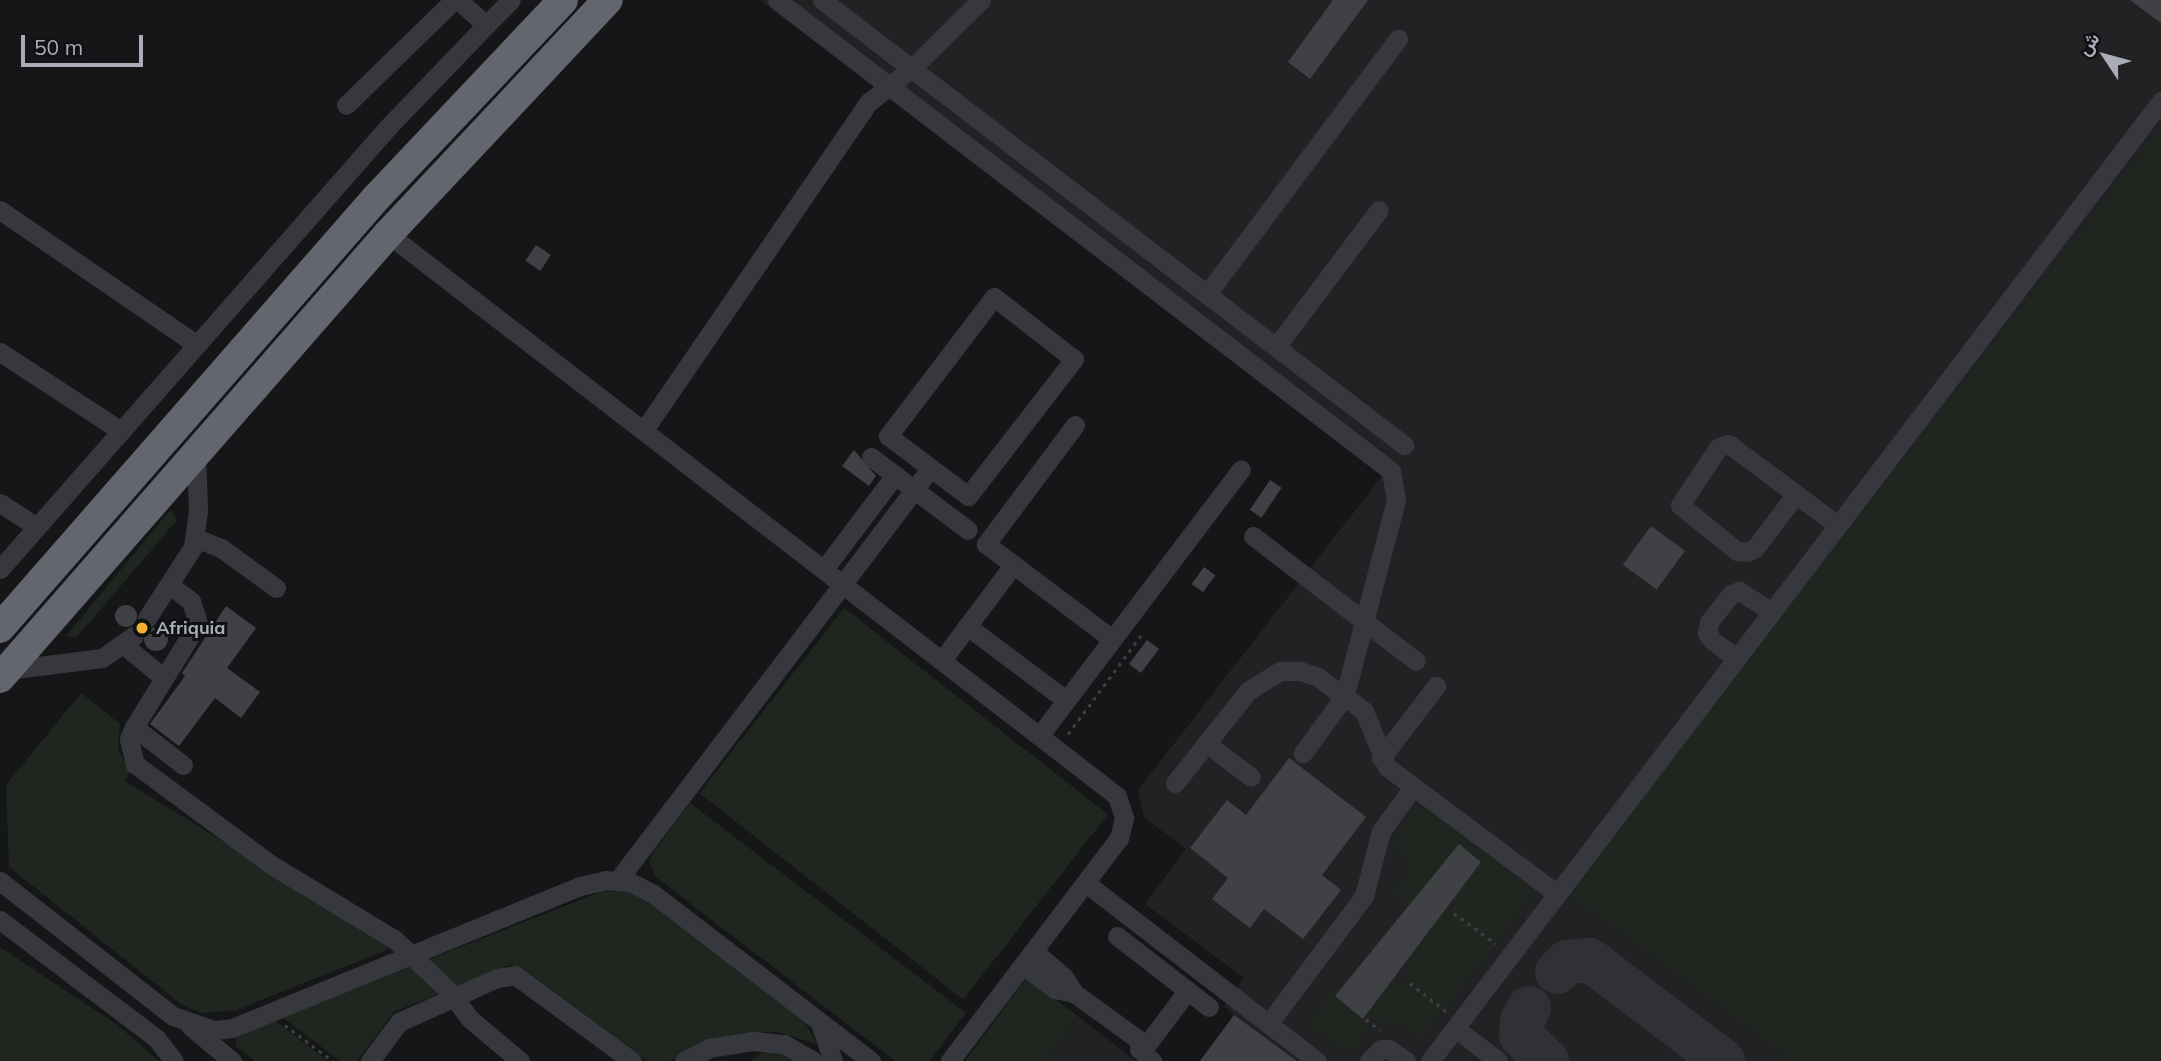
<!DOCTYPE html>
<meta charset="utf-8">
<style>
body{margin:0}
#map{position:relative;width:2161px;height:1061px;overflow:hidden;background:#161618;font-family:Mulish,Vazirmatn,sans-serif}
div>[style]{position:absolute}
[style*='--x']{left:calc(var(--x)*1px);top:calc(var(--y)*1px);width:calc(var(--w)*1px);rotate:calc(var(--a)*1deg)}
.built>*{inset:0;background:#222225}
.green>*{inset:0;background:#1e261f;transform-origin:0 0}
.taxiway>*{height:44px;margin:-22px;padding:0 22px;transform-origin:22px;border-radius:22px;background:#303135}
.building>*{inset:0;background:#404145;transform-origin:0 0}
.round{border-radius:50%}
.path>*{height:2.5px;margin-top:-1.25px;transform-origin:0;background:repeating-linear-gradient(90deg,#3d3f44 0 3.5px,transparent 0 8.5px)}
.minor>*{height:19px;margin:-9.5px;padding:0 9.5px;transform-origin:9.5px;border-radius:9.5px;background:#37383d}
.highway>*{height:30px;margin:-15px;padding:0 15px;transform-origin:15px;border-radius:15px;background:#63666e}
.dots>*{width:19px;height:19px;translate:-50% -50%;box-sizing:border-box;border:4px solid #111113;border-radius:50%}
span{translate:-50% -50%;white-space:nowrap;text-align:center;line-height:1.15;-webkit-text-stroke:6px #111113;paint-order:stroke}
.poi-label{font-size:18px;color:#a8adb8;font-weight:700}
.left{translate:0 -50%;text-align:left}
.north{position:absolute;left:2070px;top:21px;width:70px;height:70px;-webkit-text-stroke:5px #111113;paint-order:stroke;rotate:306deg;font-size:19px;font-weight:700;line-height:28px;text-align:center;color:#a8adb8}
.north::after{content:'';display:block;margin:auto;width:24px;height:32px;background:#a8adb8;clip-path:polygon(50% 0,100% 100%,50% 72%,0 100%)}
.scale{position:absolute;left:21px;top:35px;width:122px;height:32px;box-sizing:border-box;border:4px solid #a8adb8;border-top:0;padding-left:9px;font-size:21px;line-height:24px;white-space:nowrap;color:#a8adb8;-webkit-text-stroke:5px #111113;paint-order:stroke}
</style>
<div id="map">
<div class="built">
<div style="clip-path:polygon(760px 0,2161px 0,2161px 1061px,1200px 1061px,1234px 1015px,1224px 1006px,1244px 978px,1145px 904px,1186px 849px,1144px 817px,1138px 790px,1382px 476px)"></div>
<div style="clip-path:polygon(1078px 1016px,1136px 1061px,1044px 1061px)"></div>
</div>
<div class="green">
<div style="clip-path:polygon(2161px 129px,2161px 1061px,1794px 1061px,1571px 896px,1600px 850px)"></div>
<div style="clip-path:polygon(171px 509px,177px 520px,77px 637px,66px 636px)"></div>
<div style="left:844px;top:608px;width:335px;height:235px;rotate:38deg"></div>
<div style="clip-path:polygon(81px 693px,120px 724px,118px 749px,130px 772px,125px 781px,384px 940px,389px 949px,236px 1010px,201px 1013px,181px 1004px,9px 867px,6px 785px)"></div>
<div style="clip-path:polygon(690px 803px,966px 1013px,930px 1061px,895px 1061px,656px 877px,649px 863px,652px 854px)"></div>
<div style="clip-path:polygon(evenodd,1416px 810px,1430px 810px,1525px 885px,1529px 899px,1421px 1039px,1397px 1021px,1377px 1021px,1367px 1014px,1391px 983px,1402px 983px,1411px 971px,1408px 961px,1434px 928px,1431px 922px,1443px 909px,1448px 913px,1455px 904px,1450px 900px,1410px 905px,1394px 894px,1409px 867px,1395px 844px,1397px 837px,1416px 810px,1459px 845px,1481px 862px,1467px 880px,1459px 845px)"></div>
<div style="clip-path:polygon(603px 891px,628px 892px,646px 901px,803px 1019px,817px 1044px,777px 1032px,747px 1033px,690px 1048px,670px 1061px,648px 1061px,521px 967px,509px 965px,394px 1012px,357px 1061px,340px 1061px,282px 1017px)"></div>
<div style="clip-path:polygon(0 947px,115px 1023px,159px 1061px,0 1061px)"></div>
<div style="clip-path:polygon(1026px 978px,1078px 1016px,1044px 1061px,965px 1061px)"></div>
<div style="clip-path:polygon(1330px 992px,1363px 1019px,1367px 1030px,1348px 1054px,1308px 1024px)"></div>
<div style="clip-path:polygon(274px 1020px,328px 1061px,255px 1061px,235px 1046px,237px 1036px)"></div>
<div style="clip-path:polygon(779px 1050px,802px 1061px,751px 1061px,763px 1052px)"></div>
</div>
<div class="taxiway">
<div style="--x:1557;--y:972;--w:14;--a:-45"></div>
<div style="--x:1567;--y:962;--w:23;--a:-5"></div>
<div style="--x:1590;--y:960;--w:167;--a:37.2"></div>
<div style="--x:1529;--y:1008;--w:15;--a:118"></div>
<div style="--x:1522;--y:1021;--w:14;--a:94"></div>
<div style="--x:1521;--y:1035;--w:37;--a:45"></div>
</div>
<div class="building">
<div style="clip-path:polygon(1333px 0,1368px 0,1310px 79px,1288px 62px)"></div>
<div style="clip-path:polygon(2130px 0,2161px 0,2161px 23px)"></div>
<div style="left:536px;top:245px;width:18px;height:19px;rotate:34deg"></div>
<div style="clip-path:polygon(854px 450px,876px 476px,869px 486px,842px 466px)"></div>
<div style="left:1270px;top:480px;width:14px;height:36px;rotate:34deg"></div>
<div style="left:1651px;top:526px;width:42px;height:48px;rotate:36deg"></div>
<div style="left:1204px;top:567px;width:14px;height:21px;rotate:36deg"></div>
<div class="round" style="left:115px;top:605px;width:22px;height:22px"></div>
<div style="clip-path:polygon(226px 606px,256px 628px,227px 668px,260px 692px,241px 718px,215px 698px,179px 746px,150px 724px,185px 676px,182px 673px)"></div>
<div class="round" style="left:144px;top:627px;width:24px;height:24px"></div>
<div style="left:1147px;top:640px;width:15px;height:30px;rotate:37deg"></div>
<div style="clip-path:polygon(1289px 758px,1366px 817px,1322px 875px,1341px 890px,1303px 939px,1264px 909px,1250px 928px,1212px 899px,1228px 878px,1190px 848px,1227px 800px,1246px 815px)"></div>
<div style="clip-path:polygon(1459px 844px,1481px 862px,1363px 1019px,1335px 996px)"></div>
<div style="clip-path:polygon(1234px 1015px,1297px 1061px,1200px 1061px)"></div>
</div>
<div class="path">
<div style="--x:1068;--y:734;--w:124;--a:-53.5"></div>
<div style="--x:1454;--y:913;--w:52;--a:36.4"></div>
<div style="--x:1410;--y:983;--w:46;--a:37.9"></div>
<div style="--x:1366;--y:1019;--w:18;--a:38"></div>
<div style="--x:285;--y:1025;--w:60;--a:36.9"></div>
</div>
<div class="minor">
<div style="--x:777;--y:0;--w:774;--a:37.49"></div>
<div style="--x:1391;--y:471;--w:29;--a:80"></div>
<div style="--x:1396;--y:500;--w:202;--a:104.7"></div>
<div style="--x:1345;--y:695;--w:72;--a:125.9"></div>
<div style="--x:822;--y:0;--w:733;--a:37.4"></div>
<div style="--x:486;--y:25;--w:35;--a:-45"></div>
<div style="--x:346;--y:105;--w:151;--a:-44.2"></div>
<div style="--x:0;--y:210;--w:237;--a:34.4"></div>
<div style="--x:388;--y:234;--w:920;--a:37.63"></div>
<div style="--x:1117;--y:796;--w:23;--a:72"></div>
<div style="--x:1124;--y:818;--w:21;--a:104"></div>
<div style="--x:1119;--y:838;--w:280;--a:127.2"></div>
<div style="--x:1207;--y:294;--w:319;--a:-53.2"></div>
<div style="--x:994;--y:297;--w:101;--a:37.8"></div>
<div style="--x:1074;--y:359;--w:173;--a:127.7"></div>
<div style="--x:968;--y:496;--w:100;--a:-143.1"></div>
<div style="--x:888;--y:436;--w:175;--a:-52.7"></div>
<div style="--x:1276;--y:347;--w:171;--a:-53.1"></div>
<div style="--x:0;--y:352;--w:145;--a:33.1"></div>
<div style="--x:1075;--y:425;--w:149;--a:126.8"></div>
<div style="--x:986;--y:544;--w:158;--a:37"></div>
<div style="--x:644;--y:430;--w:398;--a:-55.6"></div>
<div style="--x:869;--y:102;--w:55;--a:-38.3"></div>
<div style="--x:912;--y:68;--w:97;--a:-44.6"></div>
<div style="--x:871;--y:457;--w:121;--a:37"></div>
<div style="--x:1796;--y:494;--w:68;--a:127.2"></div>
<div style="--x:1755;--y:548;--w:9;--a:153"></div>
<div style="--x:1747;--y:552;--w:10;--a:-174"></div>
<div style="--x:1737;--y:551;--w:73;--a:-141.1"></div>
<div style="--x:1680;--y:505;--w:69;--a:-56.3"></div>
<div style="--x:1718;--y:448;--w:10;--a:-24"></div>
<div style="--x:1727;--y:444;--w:3;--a:18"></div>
<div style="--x:1730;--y:445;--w:132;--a:36.7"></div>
<div style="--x:0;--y:503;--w:44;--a:33"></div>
<div style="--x:1253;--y:536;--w:205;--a:37.5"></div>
<div style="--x:196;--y:538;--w:27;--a:22"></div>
<div style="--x:221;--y:548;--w:68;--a:36"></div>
<div style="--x:0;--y:569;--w:588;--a:-48.72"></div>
<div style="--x:388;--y:127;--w:141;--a:-46.1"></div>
<div style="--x:486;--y:25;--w:38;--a:-138"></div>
<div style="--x:824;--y:569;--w:118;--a:-52.9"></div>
<div style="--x:171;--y:586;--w:25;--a:37"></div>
<div style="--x:191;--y:601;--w:23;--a:72"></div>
<div style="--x:198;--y:623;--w:122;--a:121.6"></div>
<div style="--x:134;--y:727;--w:13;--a:113"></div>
<div style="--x:129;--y:739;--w:26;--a:77"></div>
<div style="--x:135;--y:764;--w:168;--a:36.5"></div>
<div style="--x:270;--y:864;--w:145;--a:31.2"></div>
<div style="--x:394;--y:939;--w:76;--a:43.4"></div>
<div style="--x:449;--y:991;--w:35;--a:53"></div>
<div style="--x:470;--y:1019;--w:65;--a:40"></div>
<div style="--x:147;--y:618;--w:85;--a:-57.1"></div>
<div style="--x:193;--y:547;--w:37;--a:-82"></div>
<div style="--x:198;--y:510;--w:57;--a:-92"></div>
<div style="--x:967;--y:626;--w:124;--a:36.8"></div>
<div style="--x:125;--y:646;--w:50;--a:39.4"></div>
<div style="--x:1735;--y:657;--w:27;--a:-144"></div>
<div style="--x:1713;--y:641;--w:10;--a:-127"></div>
<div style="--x:1707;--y:633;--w:11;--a:-80"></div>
<div style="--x:1709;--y:622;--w:36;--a:-52"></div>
<div style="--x:1731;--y:594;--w:9;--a:-21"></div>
<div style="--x:1739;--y:591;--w:36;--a:32"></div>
<div style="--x:942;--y:660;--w:119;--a:-53.2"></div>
<div style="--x:7;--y:670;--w:96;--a:-7.2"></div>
<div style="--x:102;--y:658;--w:39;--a:-35"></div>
<div style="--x:134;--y:727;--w:62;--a:37.8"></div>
<div style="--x:1040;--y:735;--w:333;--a:-52.9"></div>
<div style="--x:1206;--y:743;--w:56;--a:37.1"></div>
<div style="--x:1381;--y:758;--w:91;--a:-52.6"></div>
<div style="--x:1175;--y:783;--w:117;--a:-51.6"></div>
<div style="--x:1248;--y:691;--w:38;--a:-32"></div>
<div style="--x:1280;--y:671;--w:20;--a:0"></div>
<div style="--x:1300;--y:671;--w:19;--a:18"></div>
<div style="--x:1318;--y:677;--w:57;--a:36.5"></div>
<div style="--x:1364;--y:711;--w:61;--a:67.7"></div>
<div style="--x:1387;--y:767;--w:211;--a:36.7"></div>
<div style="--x:618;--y:880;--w:516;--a:-52.8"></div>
<div style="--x:0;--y:881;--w:219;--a:38"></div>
<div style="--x:173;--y:1016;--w:43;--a:18.9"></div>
<div style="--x:214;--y:1030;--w:18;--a:-6"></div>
<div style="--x:232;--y:1028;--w:376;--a:-22.2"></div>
<div style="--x:580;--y:886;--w:26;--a:-13"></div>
<div style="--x:605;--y:880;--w:25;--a:5"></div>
<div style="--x:630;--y:882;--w:25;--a:27"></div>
<div style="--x:652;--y:893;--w:276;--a:37.5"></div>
<div style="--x:1087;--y:884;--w:290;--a:37.6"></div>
<div style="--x:0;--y:920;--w:196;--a:37.1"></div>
<div style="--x:156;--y:1038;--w:29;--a:52"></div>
<div style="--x:1117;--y:936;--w:116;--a:37.7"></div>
<div style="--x:1035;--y:952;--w:38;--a:41"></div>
<div style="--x:1064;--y:977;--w:19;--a:58"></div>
<div style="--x:1074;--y:993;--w:85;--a:35.9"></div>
<div style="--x:1143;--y:1043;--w:5;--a:0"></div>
<div style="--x:1148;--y:1043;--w:66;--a:-53"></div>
<div style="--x:1024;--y:966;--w:39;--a:37"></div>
<div style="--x:1055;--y:989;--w:19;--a:12"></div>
<div style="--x:820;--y:1023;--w:40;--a:71.1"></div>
<div style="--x:1269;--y:1023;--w:159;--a:-53.2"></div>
<div style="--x:1364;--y:896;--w:67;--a:-75.3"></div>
<div style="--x:1381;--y:831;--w:54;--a:-54"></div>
<div style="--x:190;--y:1026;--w:55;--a:39.8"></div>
<div style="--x:1455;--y:1028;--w:54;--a:37.5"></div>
<div style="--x:1140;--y:1042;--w:7;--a:98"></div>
<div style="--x:1139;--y:1049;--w:18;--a:43"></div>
<div style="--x:370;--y:1061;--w:49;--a:-53.4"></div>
<div style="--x:399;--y:1022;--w:107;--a:-24.2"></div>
<div style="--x:497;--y:978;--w:18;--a:-9"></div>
<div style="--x:515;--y:975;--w:145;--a:36.3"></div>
<div style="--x:684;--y:1061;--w:28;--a:-27"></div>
<div style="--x:709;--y:1048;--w:45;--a:-9"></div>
<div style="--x:753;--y:1041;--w:31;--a:6"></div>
<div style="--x:784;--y:1044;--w:34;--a:30"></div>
<div style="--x:1369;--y:1061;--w:17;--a:-45"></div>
<div style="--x:1381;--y:1049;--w:8;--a:0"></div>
<div style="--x:1389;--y:1049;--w:21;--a:35"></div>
<div style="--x:1430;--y:1061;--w:1207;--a:-52.71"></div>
</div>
<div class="highway">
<div style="--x:0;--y:628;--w:571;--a:-48.83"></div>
<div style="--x:376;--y:198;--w:272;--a:-46.6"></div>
<div style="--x:0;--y:678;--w:590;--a:-48.85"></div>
<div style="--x:388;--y:234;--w:321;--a:-46.8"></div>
</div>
<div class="dots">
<div style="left:142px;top:628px;background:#f2b134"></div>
</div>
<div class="poi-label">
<span class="left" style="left:156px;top:628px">Afriquia</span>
</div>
<div class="north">ش</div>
<div class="scale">50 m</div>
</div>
